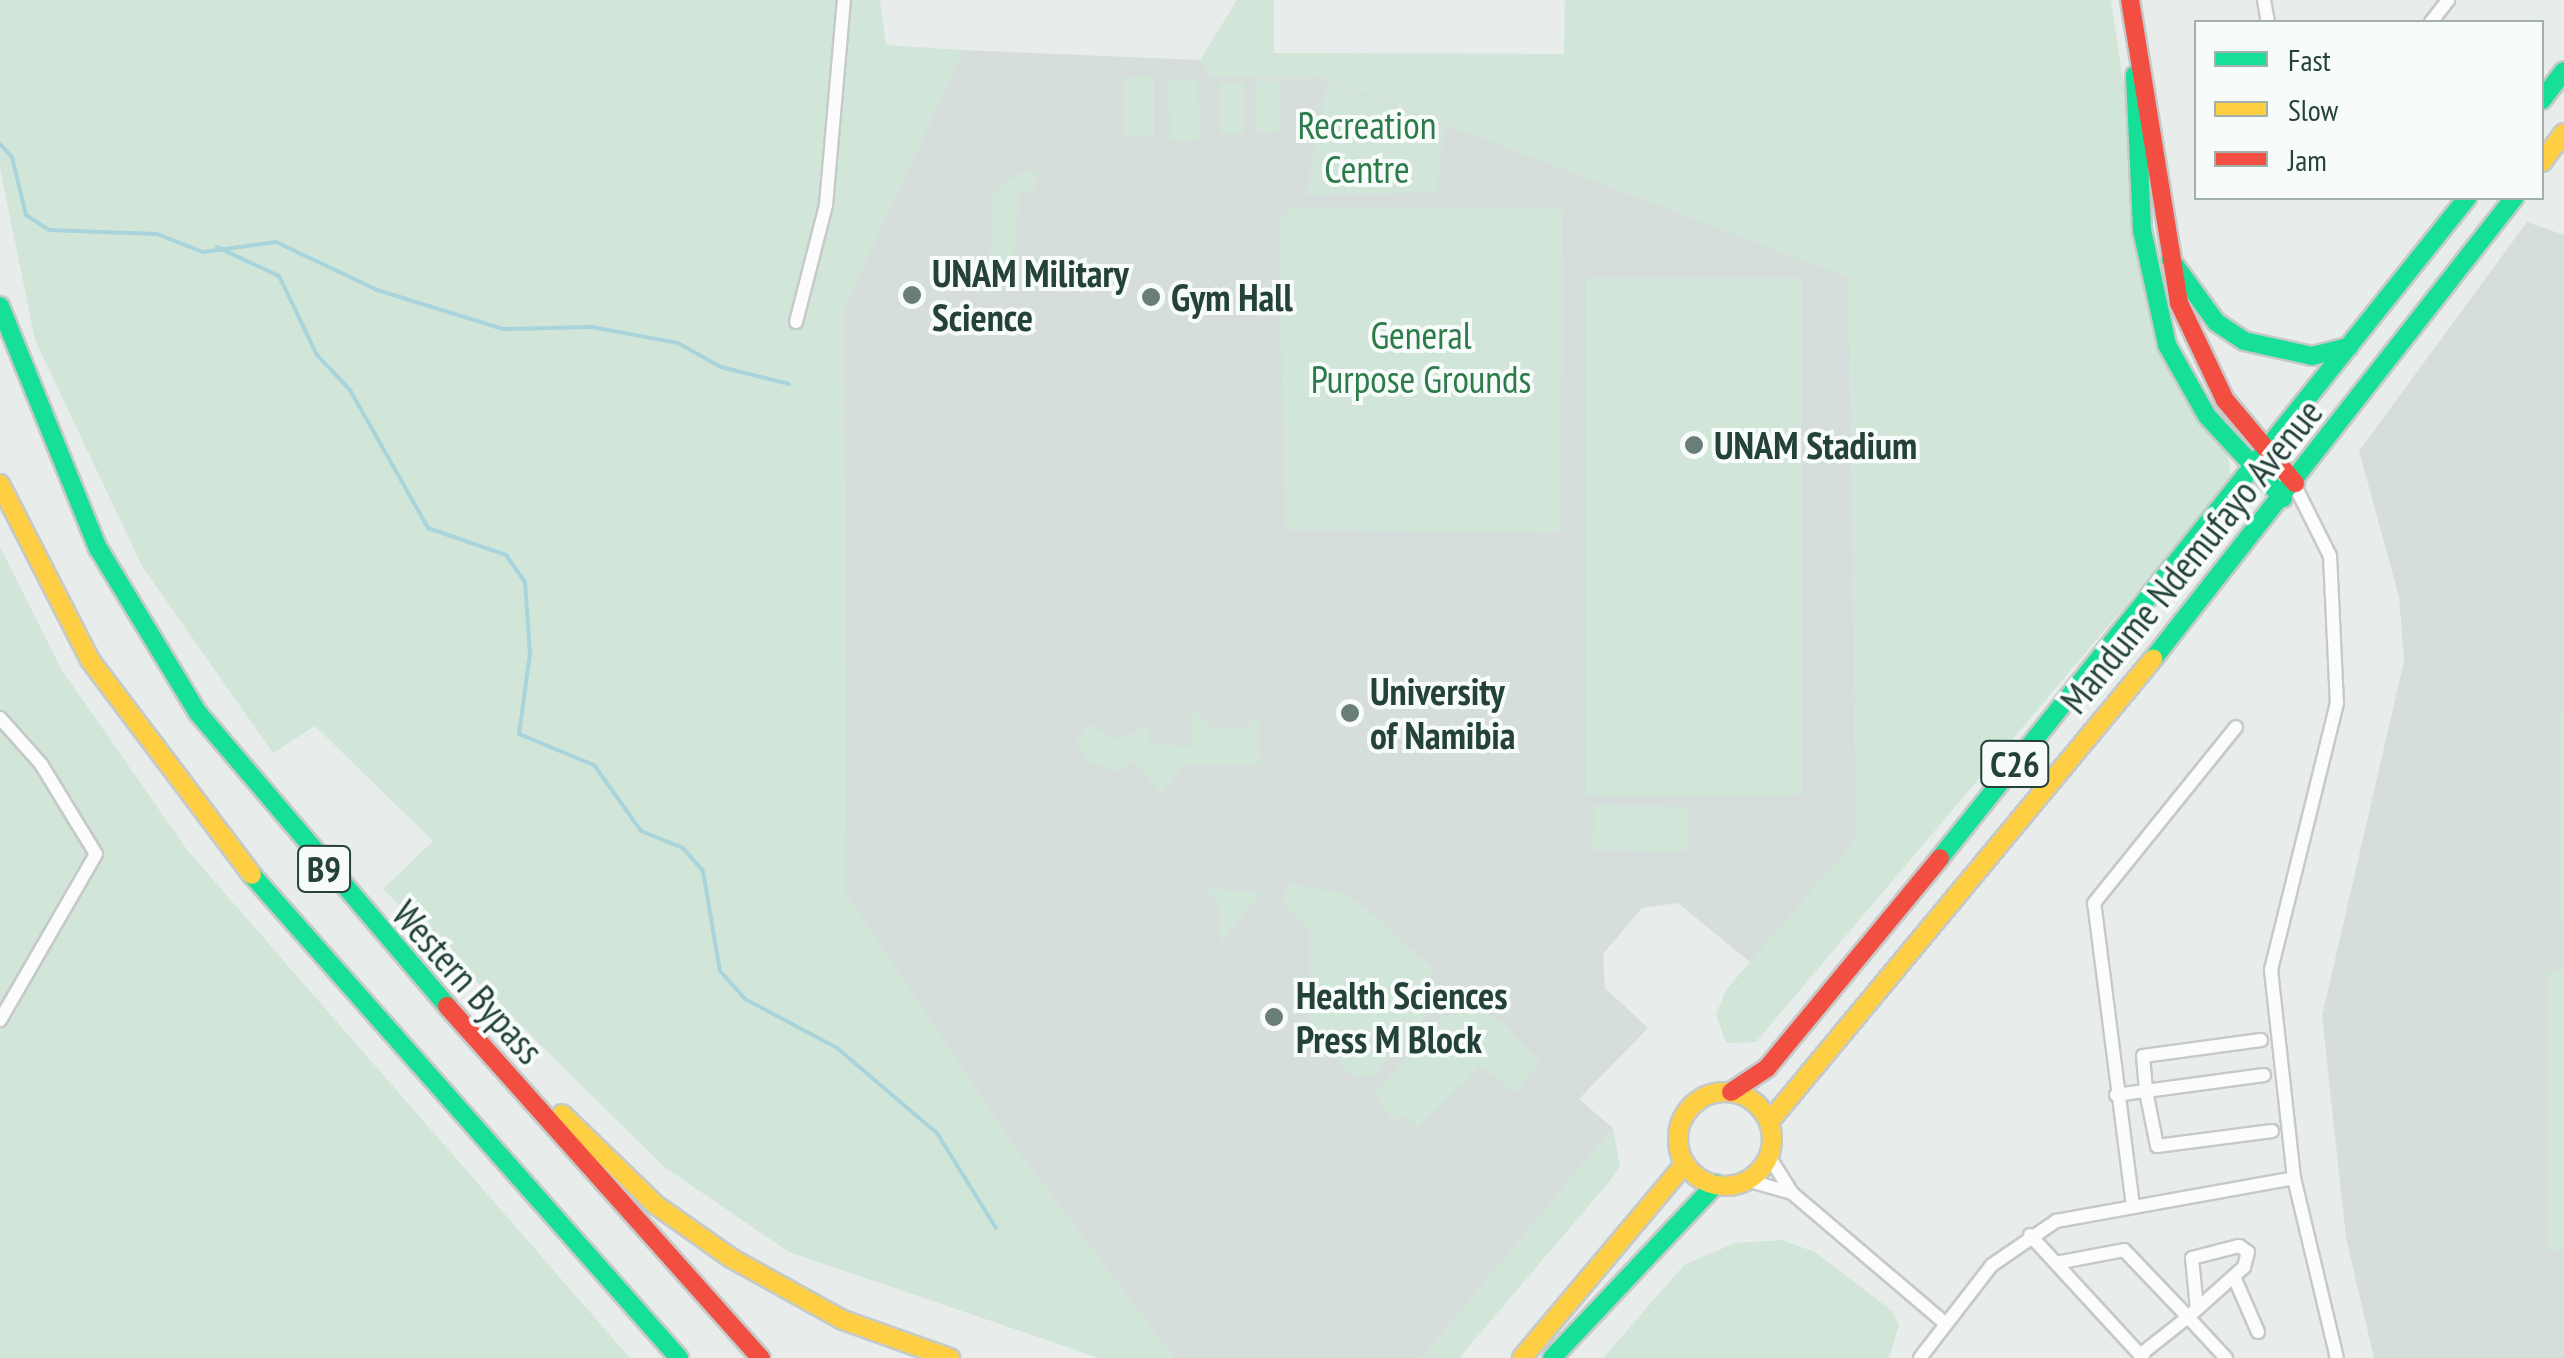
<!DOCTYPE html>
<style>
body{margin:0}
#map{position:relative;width:2564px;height:1358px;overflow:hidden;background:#e8edeb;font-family:"PT Sans Narrow",sans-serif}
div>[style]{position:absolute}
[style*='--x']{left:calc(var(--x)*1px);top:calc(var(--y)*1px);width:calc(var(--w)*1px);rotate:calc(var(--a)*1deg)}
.built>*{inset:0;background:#d6dedb}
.green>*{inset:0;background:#d1e6d8;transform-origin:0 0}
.stream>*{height:4px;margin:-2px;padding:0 2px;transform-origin:2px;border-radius:2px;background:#a9d4db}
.roads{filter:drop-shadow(2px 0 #c5cac8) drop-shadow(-2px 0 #c5cac8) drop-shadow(0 2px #c5cac8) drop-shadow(0 -2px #c5cac8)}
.street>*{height:12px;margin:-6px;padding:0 6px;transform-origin:6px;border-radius:6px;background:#fcfcfc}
.fast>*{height:18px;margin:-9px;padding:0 9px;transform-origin:9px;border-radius:9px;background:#16e098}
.slow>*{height:18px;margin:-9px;padding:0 9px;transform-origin:9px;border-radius:9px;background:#ffcf43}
.slow>.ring{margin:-9px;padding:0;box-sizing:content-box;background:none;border:18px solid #ffcf43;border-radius:50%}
.jam>*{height:18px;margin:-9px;padding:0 9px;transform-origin:9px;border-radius:9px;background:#f24e42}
.dots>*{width:28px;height:28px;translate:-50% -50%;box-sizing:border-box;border:5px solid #f7fbf9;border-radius:50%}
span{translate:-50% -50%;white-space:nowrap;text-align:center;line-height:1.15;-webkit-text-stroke:8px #f7fbf9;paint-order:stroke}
.shield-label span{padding:2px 8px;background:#f7fbf9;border:2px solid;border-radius:8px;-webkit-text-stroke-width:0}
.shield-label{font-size:35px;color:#24423a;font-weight:700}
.park-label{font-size:38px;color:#2d7a4b}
.poi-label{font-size:38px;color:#24423a;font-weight:700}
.left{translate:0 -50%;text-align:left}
.street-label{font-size:38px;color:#24423a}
.legend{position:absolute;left:2194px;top:20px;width:350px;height:180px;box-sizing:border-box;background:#f7fbf9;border:2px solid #a3b1ad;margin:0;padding:12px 18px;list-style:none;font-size:30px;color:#24423a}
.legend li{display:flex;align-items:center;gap:20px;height:50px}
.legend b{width:50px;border:2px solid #a3b1ad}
</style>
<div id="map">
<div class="built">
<div style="clip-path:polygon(963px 50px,1200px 60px,1212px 77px,1324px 78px,1849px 277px,1857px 839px,1751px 963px,1678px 903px,1642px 908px,1603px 954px,1605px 988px,1648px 1028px,1579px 1099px,1613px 1128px,1422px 1358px,1174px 1358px,1015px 1148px,845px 892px,844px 307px)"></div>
<div style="clip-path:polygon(2527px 222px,2564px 235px,2564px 1358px,2374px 1358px,2346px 1238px,2322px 1016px,2404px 661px,2399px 597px,2359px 451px)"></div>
</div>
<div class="green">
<div style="clip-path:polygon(0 0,880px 0,886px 45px,963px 50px,844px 307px,845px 892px,1015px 1148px,1174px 1358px,1099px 1358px,789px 1252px,663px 1166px,383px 889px,433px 841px,315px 726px,273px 753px,142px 566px,35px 340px,0 168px)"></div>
<div style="clip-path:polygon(1237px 0,1274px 0,1274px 53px,1564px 54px,1565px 0,2111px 0,2159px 319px,2228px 455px,2231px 481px,1756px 1042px,1726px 1043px,1716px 1014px,1726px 990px,1857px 838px,1849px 278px,1324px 78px,1211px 77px,1200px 60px)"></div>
<div style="left:1124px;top:77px;width:30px;height:60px"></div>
<div style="left:1198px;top:80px;width:60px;height:29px;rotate:89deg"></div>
<div style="left:1257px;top:81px;width:23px;height:51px;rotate:2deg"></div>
<div style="clip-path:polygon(1327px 82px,1445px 127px,1436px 193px,1306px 195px)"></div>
<div style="left:1220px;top:83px;width:24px;height:51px"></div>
<div style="clip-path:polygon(1021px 172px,1036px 172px,1036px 191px,1020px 191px,1011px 278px,988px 296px,993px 193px)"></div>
<div style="clip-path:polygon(1292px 208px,1562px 209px,1561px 532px,1285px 530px,1279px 222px)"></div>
<div style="left:1586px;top:278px;width:216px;height:517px"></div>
<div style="clip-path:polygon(0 547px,61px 669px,188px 851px,630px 1358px,0 1358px)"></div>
<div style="clip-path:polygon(1192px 710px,1212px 727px,1246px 727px,1259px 716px,1260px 764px,1186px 764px,1161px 793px,1133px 761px,1119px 772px,1087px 762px,1077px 739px,1089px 724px,1116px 740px,1149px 726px,1150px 745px,1192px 746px)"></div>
<div style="left:2559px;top:714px;width:5px;height:207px"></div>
<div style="left:1594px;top:805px;width:94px;height:45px;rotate:1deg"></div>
<div style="clip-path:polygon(1289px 883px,1349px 895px,1431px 966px,1431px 1008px,1375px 1074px,1353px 1077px,1309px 1030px,1309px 931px,1283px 901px)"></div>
<div style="clip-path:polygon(1206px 888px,1260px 893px,1221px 943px,1218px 901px)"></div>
<div style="left:2548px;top:972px;width:16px;height:279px"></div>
<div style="clip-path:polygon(1469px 1008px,1500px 1020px,1540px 1061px,1515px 1094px,1480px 1066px,1417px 1127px,1406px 1115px,1392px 1122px,1376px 1092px,1438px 1019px)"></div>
<div style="clip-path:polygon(1613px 1128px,1620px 1167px,1609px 1182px,1459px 1358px,1422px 1358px)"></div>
<div style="clip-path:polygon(1782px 1240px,1815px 1252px,1892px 1311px,1899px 1325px,1889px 1358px,1603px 1358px,1684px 1265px,1735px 1243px)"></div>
</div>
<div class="stream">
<div style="--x:0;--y:144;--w:18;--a:47"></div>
<div style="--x:12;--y:157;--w:60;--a:76.4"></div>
<div style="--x:26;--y:215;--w:27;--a:33"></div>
<div style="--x:49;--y:230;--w:108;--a:2.1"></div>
<div style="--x:157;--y:234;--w:49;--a:21.4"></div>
<div style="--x:203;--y:252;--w:74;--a:-7.8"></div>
<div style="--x:276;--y:242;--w:112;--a:25.4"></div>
<div style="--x:377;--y:290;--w:132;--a:17.2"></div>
<div style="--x:503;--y:329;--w:89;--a:-1.3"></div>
<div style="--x:592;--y:327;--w:87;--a:10.5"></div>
<div style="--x:678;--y:343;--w:49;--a:29.2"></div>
<div style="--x:721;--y:367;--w:70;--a:14"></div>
<div style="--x:217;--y:247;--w:68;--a:25.1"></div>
<div style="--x:279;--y:276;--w:88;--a:64.3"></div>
<div style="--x:317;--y:355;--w:48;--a:46.7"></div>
<div style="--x:350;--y:390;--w:159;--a:60.5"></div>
<div style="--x:428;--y:528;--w:83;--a:19.1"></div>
<div style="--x:506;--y:555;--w:33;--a:55"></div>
<div style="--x:525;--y:582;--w:71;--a:86"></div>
<div style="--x:530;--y:653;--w:82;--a:97.7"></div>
<div style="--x:519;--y:734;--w:81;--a:22.5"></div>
<div style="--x:594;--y:765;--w:81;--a:54.5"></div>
<div style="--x:641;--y:831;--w:45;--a:22"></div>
<div style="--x:683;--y:848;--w:30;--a:49"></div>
<div style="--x:703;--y:871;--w:101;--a:80.4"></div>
<div style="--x:720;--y:971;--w:38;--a:48"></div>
<div style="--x:745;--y:999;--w:104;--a:28"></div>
<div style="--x:837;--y:1048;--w:131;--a:40.4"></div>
<div style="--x:937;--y:1133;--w:112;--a:58.2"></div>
</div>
<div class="roads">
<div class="street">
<div style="--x:2264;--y:0;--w:22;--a:80"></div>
<div style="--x:2431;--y:22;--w:28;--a:-52"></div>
<div style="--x:796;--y:322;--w:121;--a:-75.6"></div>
<div style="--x:826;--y:205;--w:206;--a:-85"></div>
<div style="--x:2295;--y:486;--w:78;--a:63.4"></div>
<div style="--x:2330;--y:556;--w:147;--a:87.3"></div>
<div style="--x:2337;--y:703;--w:275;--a:103.9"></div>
<div style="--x:2271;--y:970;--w:209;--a:83.7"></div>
<div style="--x:2294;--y:1178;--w:185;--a:76.6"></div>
<div style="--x:0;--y:718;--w:62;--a:48.3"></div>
<div style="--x:41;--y:764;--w:105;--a:58.6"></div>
<div style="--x:96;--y:854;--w:192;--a:120"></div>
<div style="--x:2261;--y:1040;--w:119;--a:172.3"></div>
<div style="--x:2143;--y:1056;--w:35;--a:85"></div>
<div style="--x:2146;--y:1091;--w:119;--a:-7.7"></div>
<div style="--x:2116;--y:1095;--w:30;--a:-8"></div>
<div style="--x:2146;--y:1091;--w:56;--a:78.7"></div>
<div style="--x:2157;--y:1146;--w:116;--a:-7.4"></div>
<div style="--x:1768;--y:1155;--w:45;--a:57.7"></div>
<div style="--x:1792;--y:1193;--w:202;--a:40.4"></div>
<div style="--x:1746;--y:1180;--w:48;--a:15.8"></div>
<div style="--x:2133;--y:1206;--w:305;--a:-97.3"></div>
<div style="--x:2094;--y:903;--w:226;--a:-51.1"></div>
<div style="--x:2030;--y:1235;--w:167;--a:47.4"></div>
<div style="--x:2239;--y:1246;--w:11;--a:34"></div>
<div style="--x:2248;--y:1252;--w:16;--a:105"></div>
<div style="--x:2244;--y:1267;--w:63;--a:138.2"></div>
<div style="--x:2197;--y:1309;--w:51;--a:-95.6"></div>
<div style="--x:2192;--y:1258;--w:49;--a:-14.3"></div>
<div style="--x:2056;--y:1263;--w:69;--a:-10.8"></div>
<div style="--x:2124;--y:1250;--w:93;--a:46.3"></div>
<div style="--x:2188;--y:1317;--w:12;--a:-42"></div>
<div style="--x:2234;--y:1277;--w:60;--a:66.4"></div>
<div style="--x:2140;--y:1355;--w:61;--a:-38.4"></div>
<div style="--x:2188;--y:1317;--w:56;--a:47.2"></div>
<div style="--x:1920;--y:1358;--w:118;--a:-52.3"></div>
<div style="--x:1992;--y:1265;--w:78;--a:-34.5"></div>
<div style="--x:2056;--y:1221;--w:242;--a:-10.2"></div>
</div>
<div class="fast">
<div style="--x:2135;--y:75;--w:155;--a:87.4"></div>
<div style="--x:2142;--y:230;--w:118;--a:77.7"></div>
<div style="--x:2167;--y:345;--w:81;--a:60.6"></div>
<div style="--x:2207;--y:416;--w:112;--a:47.2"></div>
<div style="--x:2542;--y:100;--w:36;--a:-53"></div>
<div style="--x:2171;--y:260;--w:77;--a:54"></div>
<div style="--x:2216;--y:322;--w:34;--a:34"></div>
<div style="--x:2244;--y:341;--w:70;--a:12.4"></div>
<div style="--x:2312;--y:356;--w:38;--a:-14"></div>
<div style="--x:0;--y:306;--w:261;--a:68"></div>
<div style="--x:98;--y:548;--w:193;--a:58.8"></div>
<div style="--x:198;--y:713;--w:385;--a:49.6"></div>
<div style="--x:2153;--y:659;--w:586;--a:-51.94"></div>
<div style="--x:1940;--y:858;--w:845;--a:-51.39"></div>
<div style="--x:252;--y:875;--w:645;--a:48.52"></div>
<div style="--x:1552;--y:1358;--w:239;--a:-46.7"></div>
</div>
<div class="slow">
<div style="--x:2542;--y:162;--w:36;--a:-53"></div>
<div style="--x:0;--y:484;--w:198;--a:62.9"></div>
<div style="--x:90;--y:660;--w:269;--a:53"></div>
<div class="ring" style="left:1678px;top:1092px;width:76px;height:76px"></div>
<div style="--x:562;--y:1114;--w:131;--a:44.1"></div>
<div style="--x:656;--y:1205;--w:92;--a:35.2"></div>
<div style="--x:731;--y:1258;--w:128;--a:29"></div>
<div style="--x:843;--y:1320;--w:114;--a:19.6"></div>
<div style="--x:1769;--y:1122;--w:602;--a:-50.33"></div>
<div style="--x:1522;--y:1358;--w:253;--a:-50"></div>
</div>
<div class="jam">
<div style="--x:2130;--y:0;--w:307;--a:80.8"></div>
<div style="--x:2179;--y:303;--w:107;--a:64.6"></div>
<div style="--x:2225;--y:400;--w:109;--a:49.9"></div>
<div style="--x:447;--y:1006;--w:472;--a:48.3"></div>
<div style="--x:1731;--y:1092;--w:43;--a:-33.7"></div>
<div style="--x:1767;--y:1068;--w:272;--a:-50.5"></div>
</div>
</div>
<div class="dots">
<div style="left:912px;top:295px;background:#697e78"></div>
<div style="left:1151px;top:297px;background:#697e78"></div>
<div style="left:1694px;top:445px;background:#697e78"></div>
<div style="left:1350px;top:713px;background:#697e78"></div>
<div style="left:1274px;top:1017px;background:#697e78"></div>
</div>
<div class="shield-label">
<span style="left:2015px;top:764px">C26</span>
<span style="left:324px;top:869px">B9</span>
</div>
<div class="park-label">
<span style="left:1367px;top:147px">Recreation<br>Centre</span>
<span style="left:1421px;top:357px">General<br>Purpose Grounds</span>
</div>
<div class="poi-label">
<span class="left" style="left:932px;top:295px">UNAM Military<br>Science</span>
<span class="left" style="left:1171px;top:297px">Gym Hall</span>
<span class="left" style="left:1714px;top:445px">UNAM Stadium</span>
<span class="left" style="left:1370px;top:713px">University<br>of Namibia</span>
<span class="left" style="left:1296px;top:1017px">Health Sciences<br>Press M Block</span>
</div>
<div class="street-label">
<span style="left:2191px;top:556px;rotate:-51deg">Mandume Ndemufayo Avenue</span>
<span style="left:468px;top:982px;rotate:48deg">Western Bypass</span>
</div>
<ul class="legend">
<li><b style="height:12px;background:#16e098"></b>Fast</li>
<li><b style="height:12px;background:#ffcf43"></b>Slow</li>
<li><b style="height:12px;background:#f24e42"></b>Jam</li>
</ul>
</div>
